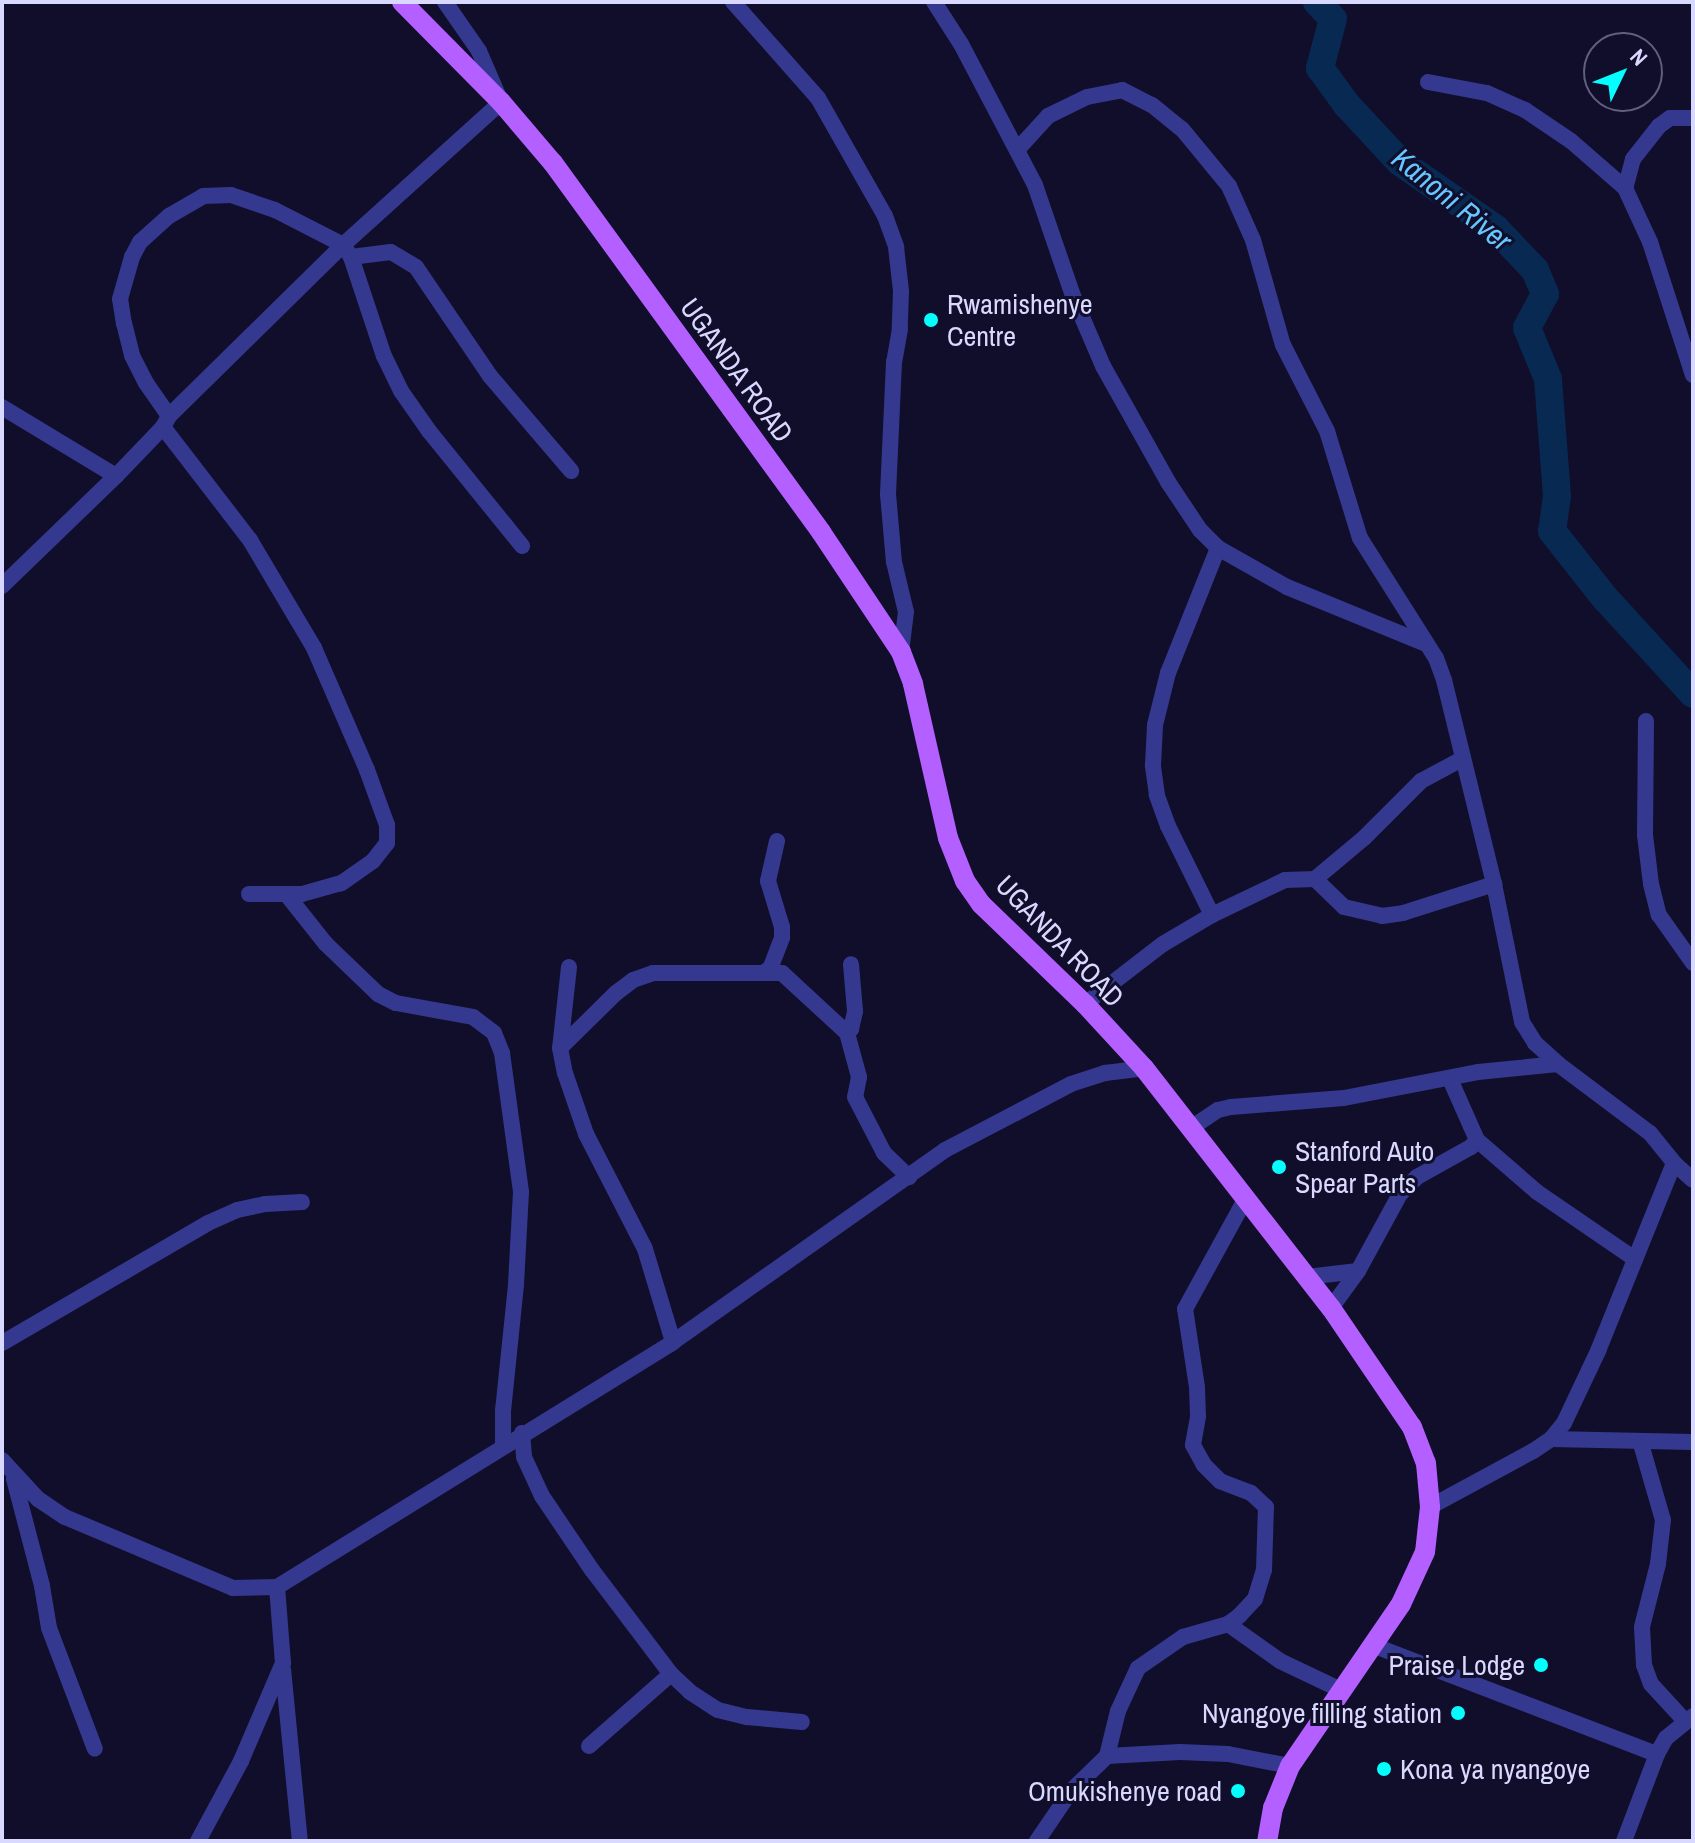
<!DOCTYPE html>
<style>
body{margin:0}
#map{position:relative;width:1695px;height:1843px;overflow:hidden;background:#100e2b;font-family:"Archivo Narrow",sans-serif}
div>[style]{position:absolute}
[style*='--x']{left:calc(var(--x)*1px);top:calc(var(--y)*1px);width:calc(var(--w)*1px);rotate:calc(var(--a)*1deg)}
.river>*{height:28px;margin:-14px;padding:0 14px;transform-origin:14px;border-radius:14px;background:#072952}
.minor>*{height:16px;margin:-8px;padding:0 8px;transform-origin:8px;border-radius:8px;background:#34398f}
.major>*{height:20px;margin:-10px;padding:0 10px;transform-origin:10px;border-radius:10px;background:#b45fff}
.dots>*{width:22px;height:22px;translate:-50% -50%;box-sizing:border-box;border:4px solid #100e2b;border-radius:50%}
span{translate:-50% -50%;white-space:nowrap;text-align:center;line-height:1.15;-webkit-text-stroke:6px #100e2b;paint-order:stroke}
.poi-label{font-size:28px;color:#d9d8ff}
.left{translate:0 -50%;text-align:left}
.right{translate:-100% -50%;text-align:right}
.street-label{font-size:28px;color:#d9d8ff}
.water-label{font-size:30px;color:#66c7ff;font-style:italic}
.frame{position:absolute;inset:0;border:4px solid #d9d8ff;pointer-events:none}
.north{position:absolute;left:1583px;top:32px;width:80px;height:80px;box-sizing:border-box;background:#100e2b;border:2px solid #605f80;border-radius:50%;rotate:47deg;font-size:22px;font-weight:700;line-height:32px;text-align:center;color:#d9d8ff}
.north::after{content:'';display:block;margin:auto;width:28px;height:36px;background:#04feff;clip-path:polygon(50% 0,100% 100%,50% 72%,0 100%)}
</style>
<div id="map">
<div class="river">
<div style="--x:1317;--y:2;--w:23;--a:47"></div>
<div style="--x:1333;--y:19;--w:51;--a:104.9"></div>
<div style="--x:1320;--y:68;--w:46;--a:53.9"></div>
<div style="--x:1347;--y:105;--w:78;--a:47.1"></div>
<div style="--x:1400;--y:162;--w:116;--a:34.8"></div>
<div style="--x:1495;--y:228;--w:58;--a:46.4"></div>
<div style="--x:1535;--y:270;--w:26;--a:67"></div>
<div style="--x:1545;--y:294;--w:38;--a:118"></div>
<div style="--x:1527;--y:328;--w:55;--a:67.6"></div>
<div style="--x:1548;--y:379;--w:117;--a:85.6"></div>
<div style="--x:1557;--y:496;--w:35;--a:98"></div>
<div style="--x:1552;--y:531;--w:85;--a:51.7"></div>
<div style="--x:1605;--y:598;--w:130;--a:47.5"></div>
</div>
<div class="minor">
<div style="--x:733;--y:2;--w:128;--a:48.5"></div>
<div style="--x:818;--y:98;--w:136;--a:60.4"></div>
<div style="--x:885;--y:216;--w:33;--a:70"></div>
<div style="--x:896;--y:247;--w:44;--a:83.5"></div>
<div style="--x:901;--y:291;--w:38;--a:92"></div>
<div style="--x:900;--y:329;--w:34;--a:100"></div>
<div style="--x:894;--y:362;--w:132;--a:92.6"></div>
<div style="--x:888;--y:494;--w:68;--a:85"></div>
<div style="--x:894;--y:562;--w:51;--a:76.5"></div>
<div style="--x:906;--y:612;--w:40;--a:97.1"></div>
<div style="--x:934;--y:2;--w:50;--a:57.3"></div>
<div style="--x:961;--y:44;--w:159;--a:62.3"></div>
<div style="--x:1035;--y:185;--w:117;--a:71.1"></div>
<div style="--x:1073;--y:296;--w:76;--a:66.8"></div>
<div style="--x:1103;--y:366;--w:133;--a:60.7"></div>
<div style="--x:1168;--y:482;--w:58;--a:56.3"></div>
<div style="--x:1200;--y:530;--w:25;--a:45"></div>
<div style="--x:1218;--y:548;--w:79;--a:29.5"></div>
<div style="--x:1287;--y:587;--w:150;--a:22.3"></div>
<div style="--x:1428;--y:82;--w:60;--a:10.6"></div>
<div style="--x:1487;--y:93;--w:42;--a:24.1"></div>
<div style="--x:1525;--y:110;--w:55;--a:34"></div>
<div style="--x:1571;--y:141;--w:72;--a:41"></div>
<div style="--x:1693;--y:118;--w:23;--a:180"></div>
<div style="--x:1670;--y:118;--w:14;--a:144"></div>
<div style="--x:1659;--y:126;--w:42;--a:128.2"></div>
<div style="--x:1633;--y:159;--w:30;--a:105"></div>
<div style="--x:1625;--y:188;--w:60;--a:65.2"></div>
<div style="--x:1650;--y:242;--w:140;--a:72.1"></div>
<div style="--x:1017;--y:150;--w:46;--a:-47.6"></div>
<div style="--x:1048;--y:116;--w:43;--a:-26"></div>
<div style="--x:1087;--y:97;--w:36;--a:-11"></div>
<div style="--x:1122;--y:90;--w:34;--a:27"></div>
<div style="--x:1152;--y:105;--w:38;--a:39"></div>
<div style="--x:1182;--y:129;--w:74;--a:50.5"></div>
<div style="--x:1229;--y:186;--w:59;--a:66"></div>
<div style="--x:1253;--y:240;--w:109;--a:74.1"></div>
<div style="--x:1283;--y:345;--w:97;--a:62.9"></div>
<div style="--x:1327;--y:431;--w:112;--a:72.9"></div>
<div style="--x:1360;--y:538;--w:142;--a:57.7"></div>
<div style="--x:1436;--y:658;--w:23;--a:70"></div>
<div style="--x:1444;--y:680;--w:210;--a:76.2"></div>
<div style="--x:1494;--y:884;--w:141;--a:78.5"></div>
<div style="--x:1522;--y:1022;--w:25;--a:58"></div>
<div style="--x:1535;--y:1043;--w:31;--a:42"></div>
<div style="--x:1558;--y:1064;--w:115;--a:36.9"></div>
<div style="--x:1650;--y:1133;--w:38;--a:51"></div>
<div style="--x:1674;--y:1163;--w:201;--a:112"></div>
<div style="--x:1599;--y:1349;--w:82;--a:115.3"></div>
<div style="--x:1564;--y:1423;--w:21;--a:129"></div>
<div style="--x:1551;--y:1439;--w:22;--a:146"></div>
<div style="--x:1533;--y:1451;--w:117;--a:151.5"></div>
<div style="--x:351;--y:257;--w:40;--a:-7.1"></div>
<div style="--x:391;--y:252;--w:29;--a:31"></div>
<div style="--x:416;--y:267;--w:132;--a:55.8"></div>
<div style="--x:490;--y:376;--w:125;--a:49.5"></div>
<div style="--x:2;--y:407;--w:133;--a:31.2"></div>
<div style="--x:169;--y:416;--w:40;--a:-124.9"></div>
<div style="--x:146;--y:383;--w:31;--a:-117"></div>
<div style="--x:132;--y:355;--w:32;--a:-104"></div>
<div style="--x:124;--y:324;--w:25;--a:-99"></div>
<div style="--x:120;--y:299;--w:44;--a:-74.1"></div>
<div style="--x:132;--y:257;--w:17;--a:-62"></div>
<div style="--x:140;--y:242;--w:39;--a:-42"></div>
<div style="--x:169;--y:216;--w:39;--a:-30"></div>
<div style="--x:203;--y:196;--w:28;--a:-2"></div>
<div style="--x:231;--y:195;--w:46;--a:18.8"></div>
<div style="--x:275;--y:210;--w:76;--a:27.2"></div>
<div style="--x:343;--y:245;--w:14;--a:56"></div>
<div style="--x:351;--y:257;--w:104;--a:71.6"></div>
<div style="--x:384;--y:356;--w:39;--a:64"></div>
<div style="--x:401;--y:391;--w:49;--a:55"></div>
<div style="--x:429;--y:431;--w:148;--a:51"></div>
<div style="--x:163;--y:427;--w:143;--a:52.4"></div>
<div style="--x:250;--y:540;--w:126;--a:59.3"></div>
<div style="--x:314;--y:648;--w:133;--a:66.5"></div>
<div style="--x:367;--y:770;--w:59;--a:70"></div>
<div style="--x:387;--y:825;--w:18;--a:90"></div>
<div style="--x:387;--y:843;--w:23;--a:128"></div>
<div style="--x:373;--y:861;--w:39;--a:145"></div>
<div style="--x:341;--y:883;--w:41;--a:164.2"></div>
<div style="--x:302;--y:894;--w:53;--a:180"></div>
<div style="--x:2;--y:586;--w:158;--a:-44"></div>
<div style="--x:116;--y:476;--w:68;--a:-46.2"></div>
<div style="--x:163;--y:427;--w:13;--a:-61"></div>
<div style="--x:169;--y:416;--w:244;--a:-44.5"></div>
<div style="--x:343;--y:245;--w:213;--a:-42.1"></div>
<div style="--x:501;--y:102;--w:56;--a:-113.3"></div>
<div style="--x:479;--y:51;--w:60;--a:-124.8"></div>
<div style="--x:1646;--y:721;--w:114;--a:90.5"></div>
<div style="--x:1645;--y:835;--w:49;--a:83"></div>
<div style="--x:1651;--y:884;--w:32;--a:76"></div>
<div style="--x:1659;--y:915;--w:59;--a:54.7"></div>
<div style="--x:1315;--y:879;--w:64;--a:-39.9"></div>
<div style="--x:1364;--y:838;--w:81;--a:-45"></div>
<div style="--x:1421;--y:781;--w:47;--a:-28.2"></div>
<div style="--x:287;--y:895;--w:61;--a:51.6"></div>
<div style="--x:325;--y:943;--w:74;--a:43.9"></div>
<div style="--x:378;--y:994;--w:20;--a:27"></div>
<div style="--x:396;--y:1003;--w:78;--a:10.3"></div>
<div style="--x:473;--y:1017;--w:26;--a:37"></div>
<div style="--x:494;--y:1033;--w:22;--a:68"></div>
<div style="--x:502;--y:1053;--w:140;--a:82.2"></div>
<div style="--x:521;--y:1192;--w:93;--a:93.1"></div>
<div style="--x:516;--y:1285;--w:126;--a:95.9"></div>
<div style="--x:503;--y:1410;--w:34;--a:90"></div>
<div style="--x:1212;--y:915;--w:99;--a:-116.3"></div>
<div style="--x:1168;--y:826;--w:33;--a:-110"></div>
<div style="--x:1157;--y:795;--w:30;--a:-98"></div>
<div style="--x:1153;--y:765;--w:40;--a:-87.1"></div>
<div style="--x:1155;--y:725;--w:54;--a:-76"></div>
<div style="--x:1168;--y:673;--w:135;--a:-68.2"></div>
<div style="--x:569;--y:967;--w:81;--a:96.3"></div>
<div style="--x:560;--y:1048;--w:25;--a:79"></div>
<div style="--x:565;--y:1073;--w:65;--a:71"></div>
<div style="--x:586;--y:1134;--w:129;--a:62.8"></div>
<div style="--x:645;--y:1249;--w:97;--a:73.2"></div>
<div style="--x:766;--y:971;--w:4;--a:-27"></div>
<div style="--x:770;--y:969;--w:34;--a:-69"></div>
<div style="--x:782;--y:937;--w:10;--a:-90"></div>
<div style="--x:782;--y:927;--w:48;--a:-106.9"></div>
<div style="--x:768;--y:881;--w:41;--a:-77.3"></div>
<div style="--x:1085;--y:1004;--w:98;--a:-37.6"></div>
<div style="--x:1163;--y:944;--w:57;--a:-30.6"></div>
<div style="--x:1212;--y:915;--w:81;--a:-25.6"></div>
<div style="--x:1285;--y:880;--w:30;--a:-2"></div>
<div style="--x:1315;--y:879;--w:40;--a:44"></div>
<div style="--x:1344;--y:907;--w:39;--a:13"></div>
<div style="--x:1382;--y:916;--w:21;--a:-8"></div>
<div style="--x:1403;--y:913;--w:96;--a:-17.7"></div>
<div style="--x:847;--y:1033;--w:6;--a:-45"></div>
<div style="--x:851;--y:1029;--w:18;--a:-77"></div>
<div style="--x:855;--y:1011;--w:47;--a:-94.9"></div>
<div style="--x:560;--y:1048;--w:78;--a:-44.5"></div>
<div style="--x:616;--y:993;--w:21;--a:-37"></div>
<div style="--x:633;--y:980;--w:21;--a:-19"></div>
<div style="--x:653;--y:973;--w:129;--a:0"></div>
<div style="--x:782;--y:973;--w:88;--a:42.7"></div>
<div style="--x:847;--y:1033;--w:46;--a:74.7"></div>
<div style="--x:859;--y:1077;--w:20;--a:101"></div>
<div style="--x:855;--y:1097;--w:63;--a:62.6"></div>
<div style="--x:884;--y:1153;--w:35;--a:44"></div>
<div style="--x:1191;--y:1128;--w:32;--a:-34"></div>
<div style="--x:1218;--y:1110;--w:13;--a:-13"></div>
<div style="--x:1231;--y:1107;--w:113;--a:-4.6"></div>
<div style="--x:1344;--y:1098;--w:136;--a:-11"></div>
<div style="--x:1478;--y:1072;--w:80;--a:-5.7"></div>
<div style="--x:1477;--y:1140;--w:79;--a:40.9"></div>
<div style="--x:1537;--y:1192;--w:119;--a:34.4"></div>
<div style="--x:1674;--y:1163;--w:25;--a:42"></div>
<div style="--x:1307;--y:1277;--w:51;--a:-6.7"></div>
<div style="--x:1331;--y:1308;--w:46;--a:-53.9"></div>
<div style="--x:1358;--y:1271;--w:88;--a:-61.4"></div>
<div style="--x:1400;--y:1194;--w:24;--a:-45"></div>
<div style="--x:1417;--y:1177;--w:62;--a:-29.1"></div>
<div style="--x:1471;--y:1147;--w:9;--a:-49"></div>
<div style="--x:1477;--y:1140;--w:67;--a:-113.9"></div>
<div style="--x:2;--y:1343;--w:238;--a:-30.2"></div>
<div style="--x:208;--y:1223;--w:32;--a:-24"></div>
<div style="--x:237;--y:1210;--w:29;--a:-12"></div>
<div style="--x:265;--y:1204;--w:37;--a:-3"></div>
<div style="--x:522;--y:1433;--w:24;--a:85"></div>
<div style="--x:524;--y:1457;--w:43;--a:65.2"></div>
<div style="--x:542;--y:1496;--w:89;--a:56"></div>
<div style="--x:592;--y:1570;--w:131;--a:52.8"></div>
<div style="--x:671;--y:1674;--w:26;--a:43"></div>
<div style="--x:690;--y:1692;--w:33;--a:33"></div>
<div style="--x:718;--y:1710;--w:30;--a:14"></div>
<div style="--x:747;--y:1717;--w:55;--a:5.2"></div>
<div style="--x:1551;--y:1439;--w:142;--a:1.2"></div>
<div style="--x:1641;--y:1444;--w:79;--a:73.9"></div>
<div style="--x:1663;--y:1520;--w:44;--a:96.5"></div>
<div style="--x:1658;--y:1564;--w:65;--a:104.3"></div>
<div style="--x:1642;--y:1627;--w:38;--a:87"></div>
<div style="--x:1644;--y:1665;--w:20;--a:70"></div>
<div style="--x:1651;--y:1684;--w:50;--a:47.4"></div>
<div style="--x:2;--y:1460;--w:53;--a:47.3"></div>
<div style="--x:38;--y:1499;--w:32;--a:34"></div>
<div style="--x:65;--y:1517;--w:182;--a:22.9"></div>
<div style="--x:233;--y:1588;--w:44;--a:-1.3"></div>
<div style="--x:277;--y:1587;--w:466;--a:-31.7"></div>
<div style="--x:673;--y:1342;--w:333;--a:-35.2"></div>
<div style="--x:945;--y:1150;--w:142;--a:-27.6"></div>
<div style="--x:1071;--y:1084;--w:36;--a:-18"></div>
<div style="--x:1105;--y:1073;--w:39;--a:-7"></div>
<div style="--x:14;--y:1479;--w:111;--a:75.3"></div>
<div style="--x:42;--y:1586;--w:43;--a:80.5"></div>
<div style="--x:49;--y:1628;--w:129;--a:69.2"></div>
<div style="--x:1228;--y:1624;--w:64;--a:35.4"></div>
<div style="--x:1280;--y:1661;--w:68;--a:25.4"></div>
<div style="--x:1375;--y:1646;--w:302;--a:21"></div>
<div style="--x:283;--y:1669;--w:173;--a:84.4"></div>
<div style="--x:589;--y:1746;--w:109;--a:-41.3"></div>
<div style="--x:1107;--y:1756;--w:46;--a:-76.3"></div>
<div style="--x:1118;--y:1711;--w:47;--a:-65.1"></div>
<div style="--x:1138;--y:1668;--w:55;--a:-34.6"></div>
<div style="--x:1183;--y:1637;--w:47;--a:-16.1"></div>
<div style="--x:1228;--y:1624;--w:14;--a:-36"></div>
<div style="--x:1239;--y:1616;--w:23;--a:-47"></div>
<div style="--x:1255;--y:1599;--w:30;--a:-73"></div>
<div style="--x:1264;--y:1570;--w:63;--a:-88.2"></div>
<div style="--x:1266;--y:1507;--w:21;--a:-137"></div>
<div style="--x:1251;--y:1493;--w:33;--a:-159"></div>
<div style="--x:1220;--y:1481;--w:23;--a:-135"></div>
<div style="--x:1204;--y:1465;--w:23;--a:-119"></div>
<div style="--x:1193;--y:1445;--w:29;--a:-80"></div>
<div style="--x:1198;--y:1416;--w:29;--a:-92"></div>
<div style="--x:1197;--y:1387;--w:79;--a:-98.7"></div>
<div style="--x:1185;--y:1309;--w:127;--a:-61.2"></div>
<div style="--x:198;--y:1841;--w:91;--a:-61.7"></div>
<div style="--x:241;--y:1761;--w:107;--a:-66.8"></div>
<div style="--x:283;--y:1663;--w:76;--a:-94.5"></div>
<div style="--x:1037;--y:1841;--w:60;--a:-55.8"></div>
<div style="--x:1071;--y:1791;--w:50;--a:-44.2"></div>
<div style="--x:1107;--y:1756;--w:73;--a:-3.1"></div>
<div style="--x:1180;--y:1752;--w:48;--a:2.4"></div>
<div style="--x:1228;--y:1754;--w:63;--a:11"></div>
<div style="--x:1624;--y:1841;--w:93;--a:-69.2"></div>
<div style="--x:1657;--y:1754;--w:18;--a:-61"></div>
<div style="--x:1666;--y:1738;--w:35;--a:-39"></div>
</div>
<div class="major">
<div style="--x:402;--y:2;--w:141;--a:45.3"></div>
<div style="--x:501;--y:102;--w:80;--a:49.6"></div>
<div style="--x:553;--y:163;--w:456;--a:54"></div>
<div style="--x:821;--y:532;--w:144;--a:56.3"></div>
<div style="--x:901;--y:652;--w:34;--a:69"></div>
<div style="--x:913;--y:684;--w:158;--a:77.2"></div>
<div style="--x:948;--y:838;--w:46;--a:68.4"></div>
<div style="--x:965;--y:881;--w:28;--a:55"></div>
<div style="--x:981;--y:904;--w:144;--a:43.9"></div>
<div style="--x:1085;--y:1004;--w:87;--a:47.3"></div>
<div style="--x:1144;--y:1068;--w:304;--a:52.1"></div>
<div style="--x:1331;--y:1308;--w:144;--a:55.8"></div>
<div style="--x:1412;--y:1427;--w:39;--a:69"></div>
<div style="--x:1426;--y:1463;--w:44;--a:84.8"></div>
<div style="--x:1430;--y:1507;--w:45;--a:96.3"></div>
<div style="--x:1425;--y:1552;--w:57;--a:114.8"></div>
<div style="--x:1401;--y:1604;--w:196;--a:124.4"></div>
<div style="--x:1290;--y:1766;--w:45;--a:112"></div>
<div style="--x:1273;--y:1808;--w:34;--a:100"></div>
</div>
<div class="dots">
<div style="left:931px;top:320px;background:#04feff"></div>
<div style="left:1279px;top:1167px;background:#04feff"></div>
<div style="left:1541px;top:1665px;background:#04feff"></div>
<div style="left:1458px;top:1713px;background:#04feff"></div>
<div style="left:1384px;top:1769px;background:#04feff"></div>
<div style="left:1238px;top:1791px;background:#04feff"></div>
</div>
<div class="poi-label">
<span class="left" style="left:947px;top:320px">Rwamishenye<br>Centre</span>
<span class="left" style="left:1295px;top:1167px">Stanford Auto<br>Spear Parts</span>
<span class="right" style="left:1525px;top:1665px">Praise Lodge</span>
<span class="right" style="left:1442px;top:1713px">Nyangoye filling station</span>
<span class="left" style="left:1400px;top:1769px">Kona ya nyangoye</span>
<span class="right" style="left:1222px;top:1791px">Omukishenye road</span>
</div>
<div class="street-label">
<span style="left:737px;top:370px;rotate:54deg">UGANDA ROAD</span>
<span style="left:1060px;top:941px;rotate:46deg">UGANDA ROAD</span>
</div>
<div class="water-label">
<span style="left:1452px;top:199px;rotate:39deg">Kanoni River</span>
</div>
<div class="frame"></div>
<div class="north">N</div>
</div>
